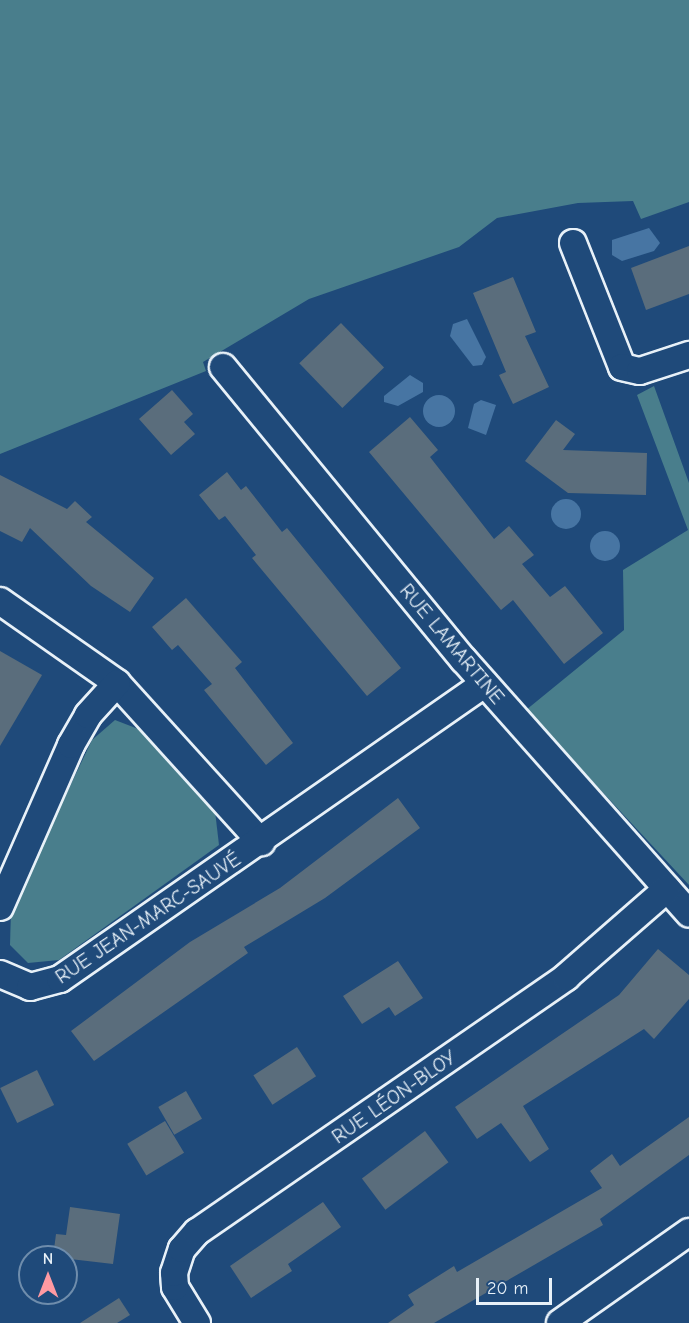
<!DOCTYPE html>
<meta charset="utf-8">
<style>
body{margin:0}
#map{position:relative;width:689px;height:1323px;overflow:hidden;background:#1f4a7a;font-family:"Comic Neue",sans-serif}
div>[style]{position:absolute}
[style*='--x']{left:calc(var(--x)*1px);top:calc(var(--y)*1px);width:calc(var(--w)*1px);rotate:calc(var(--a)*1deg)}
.green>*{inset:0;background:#497e8c}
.water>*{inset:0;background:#4775a3}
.round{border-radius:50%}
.building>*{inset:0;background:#5a6d7c;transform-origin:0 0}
.roads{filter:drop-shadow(2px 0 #e8f1f8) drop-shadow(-2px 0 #e8f1f8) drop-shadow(0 2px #e8f1f8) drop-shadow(0 -2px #e8f1f8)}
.minor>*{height:26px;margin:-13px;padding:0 13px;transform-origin:13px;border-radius:13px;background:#1f4a7a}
span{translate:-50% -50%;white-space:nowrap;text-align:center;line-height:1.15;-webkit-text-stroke:4.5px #1f4a7a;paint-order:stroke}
.street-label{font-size:20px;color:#e8f1f8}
.north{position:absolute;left:18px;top:1245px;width:60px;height:60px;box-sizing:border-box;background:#1f4a7a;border:2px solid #6f8dac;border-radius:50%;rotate:0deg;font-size:16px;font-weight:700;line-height:24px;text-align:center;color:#e8f1f8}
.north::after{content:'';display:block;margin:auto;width:21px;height:27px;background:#ff9aa2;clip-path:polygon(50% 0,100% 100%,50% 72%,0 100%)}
.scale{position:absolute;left:476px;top:1278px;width:76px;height:27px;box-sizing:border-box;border:3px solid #e8f1f8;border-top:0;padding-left:8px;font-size:18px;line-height:21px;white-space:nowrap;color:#e8f1f8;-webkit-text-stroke:4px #1f4a7a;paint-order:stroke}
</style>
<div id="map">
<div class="green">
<div style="clip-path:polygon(0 0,689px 0,689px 202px,641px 219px,633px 201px,578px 203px,497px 218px,459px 247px,309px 299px,203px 362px,206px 371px,0 454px)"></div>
<div style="clip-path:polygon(654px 386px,689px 483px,689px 885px,526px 710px,624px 630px,623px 570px,688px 530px,637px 395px)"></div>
<div style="clip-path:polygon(115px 720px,146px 732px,215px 811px,219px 845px,59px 960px,28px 963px,10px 945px,11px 910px,92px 740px)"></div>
</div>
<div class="water">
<div style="clip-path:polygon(649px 228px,660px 243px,654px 251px,622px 261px,612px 255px,612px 240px)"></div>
<div style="clip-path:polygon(467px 319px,486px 357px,482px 365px,473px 366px,450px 336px,453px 324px)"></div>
<div style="clip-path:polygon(410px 375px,423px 383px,423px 392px,398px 406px,384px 402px,384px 396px)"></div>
<div class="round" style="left:423px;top:395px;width:32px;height:32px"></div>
<div style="clip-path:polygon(481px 400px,496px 405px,486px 435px,468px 428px,474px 404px)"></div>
<div class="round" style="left:551px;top:499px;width:30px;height:30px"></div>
<div class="round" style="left:590px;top:531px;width:30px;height:30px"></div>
</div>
<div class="building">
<div style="clip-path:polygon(689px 246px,689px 294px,646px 310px,631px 268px)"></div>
<div style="clip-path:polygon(513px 277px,536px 332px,525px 336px,549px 387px,513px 404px,499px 375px,506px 372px,473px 293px)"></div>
<div style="left:341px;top:323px;width:62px;height:58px;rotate:46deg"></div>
<div style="clip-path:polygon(172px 390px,193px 414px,184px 422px,195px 434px,171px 455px,139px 419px)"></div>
<div style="clip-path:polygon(410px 417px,438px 450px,430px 457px,494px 539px,509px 526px,534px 555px,522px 564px,550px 597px,565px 586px,603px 633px,564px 664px,513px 600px,501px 610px,369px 452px)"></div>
<div style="clip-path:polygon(556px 420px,575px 434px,563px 450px,647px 453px,646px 495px,568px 493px,525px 461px)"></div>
<div style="clip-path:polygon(227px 472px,241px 490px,246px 486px,282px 532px,287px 528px,401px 668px,367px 696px,252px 558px,256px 555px,225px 516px,219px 520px,199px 495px)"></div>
<div style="clip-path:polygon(0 475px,67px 509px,75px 501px,92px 517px,86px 522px,154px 578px,130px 612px,91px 586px,30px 528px,22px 542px,0 531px)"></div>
<div style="clip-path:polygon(186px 598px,242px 662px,235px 668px,293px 743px,266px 765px,204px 690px,212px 684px,178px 645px,172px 650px,152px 627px)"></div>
<div style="clip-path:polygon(0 651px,42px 675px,0 746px)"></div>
<div style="clip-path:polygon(398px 798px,420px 828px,325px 898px,244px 947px,248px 953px,94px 1061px,71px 1031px,190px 942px,280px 888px)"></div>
<div style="clip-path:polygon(658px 949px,689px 975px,689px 999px,654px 1039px,644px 1029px,523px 1106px,549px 1149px,530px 1162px,501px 1123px,477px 1139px,455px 1107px,619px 995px)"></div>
<div style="clip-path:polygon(398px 961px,423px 998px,395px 1016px,389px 1007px,362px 1024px,343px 996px)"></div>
<div style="left:297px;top:1047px;width:35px;height:52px;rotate:57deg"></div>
<div style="left:37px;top:1070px;width:39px;height:41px;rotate:64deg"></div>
<div style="left:186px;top:1091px;width:32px;height:32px;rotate:60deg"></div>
<div style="clip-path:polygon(689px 1117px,689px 1155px,600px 1219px,603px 1225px,434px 1323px,388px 1323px,414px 1305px,408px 1295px,454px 1266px,457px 1272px,602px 1188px,590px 1171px,612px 1154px,620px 1166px)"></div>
<div style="left:165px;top:1121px;width:37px;height:44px;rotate:59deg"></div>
<div style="left:425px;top:1131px;width:39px;height:79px;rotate:53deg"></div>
<div style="clip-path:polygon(323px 1202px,341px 1227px,288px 1264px,292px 1271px,251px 1298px,230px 1266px)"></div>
<div style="clip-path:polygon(70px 1207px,120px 1214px,113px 1264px,53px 1257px,56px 1234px,66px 1235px)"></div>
<div style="clip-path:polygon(119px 1298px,130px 1315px,117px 1323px,80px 1323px)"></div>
</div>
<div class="roads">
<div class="minor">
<div style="--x:573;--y:243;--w:133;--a:68.4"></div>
<div style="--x:622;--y:367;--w:18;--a:13"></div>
<div style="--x:640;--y:371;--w:52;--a:-18.1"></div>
<div style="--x:223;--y:367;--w:379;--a:50.6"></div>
<div style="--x:464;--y:660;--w:339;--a:48.4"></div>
<div style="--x:0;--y:601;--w:143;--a:35"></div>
<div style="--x:117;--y:683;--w:215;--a:47.8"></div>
<div style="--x:0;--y:907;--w:177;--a:-66.3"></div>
<div style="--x:71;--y:745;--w:34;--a:-60"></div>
<div style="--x:88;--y:715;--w:43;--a:-47.8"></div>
<div style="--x:0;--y:974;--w:33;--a:23"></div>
<div style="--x:30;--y:987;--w:31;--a:-15"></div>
<div style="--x:60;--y:979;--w:517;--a:-34.83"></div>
<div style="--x:197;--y:1323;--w:42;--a:-121.4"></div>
<div style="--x:175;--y:1287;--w:14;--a:-94"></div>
<div style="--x:174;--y:1273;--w:25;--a:-72"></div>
<div style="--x:182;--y:1249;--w:23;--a:-49"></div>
<div style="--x:197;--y:1232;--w:449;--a:-34.6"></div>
<div style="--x:566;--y:977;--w:134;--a:-41.1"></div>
<div style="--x:560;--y:1323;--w:158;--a:-35.2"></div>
</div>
</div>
<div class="street-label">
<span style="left:452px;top:644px;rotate:50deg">RUE LAMARTINE</span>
<span style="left:148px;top:918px;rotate:-34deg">RUE JEAN-MARC-SAUVÉ</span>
<span style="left:394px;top:1097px;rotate:-35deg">RUE LÉON-BLOY</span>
</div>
<div class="north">N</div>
<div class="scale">20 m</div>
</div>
